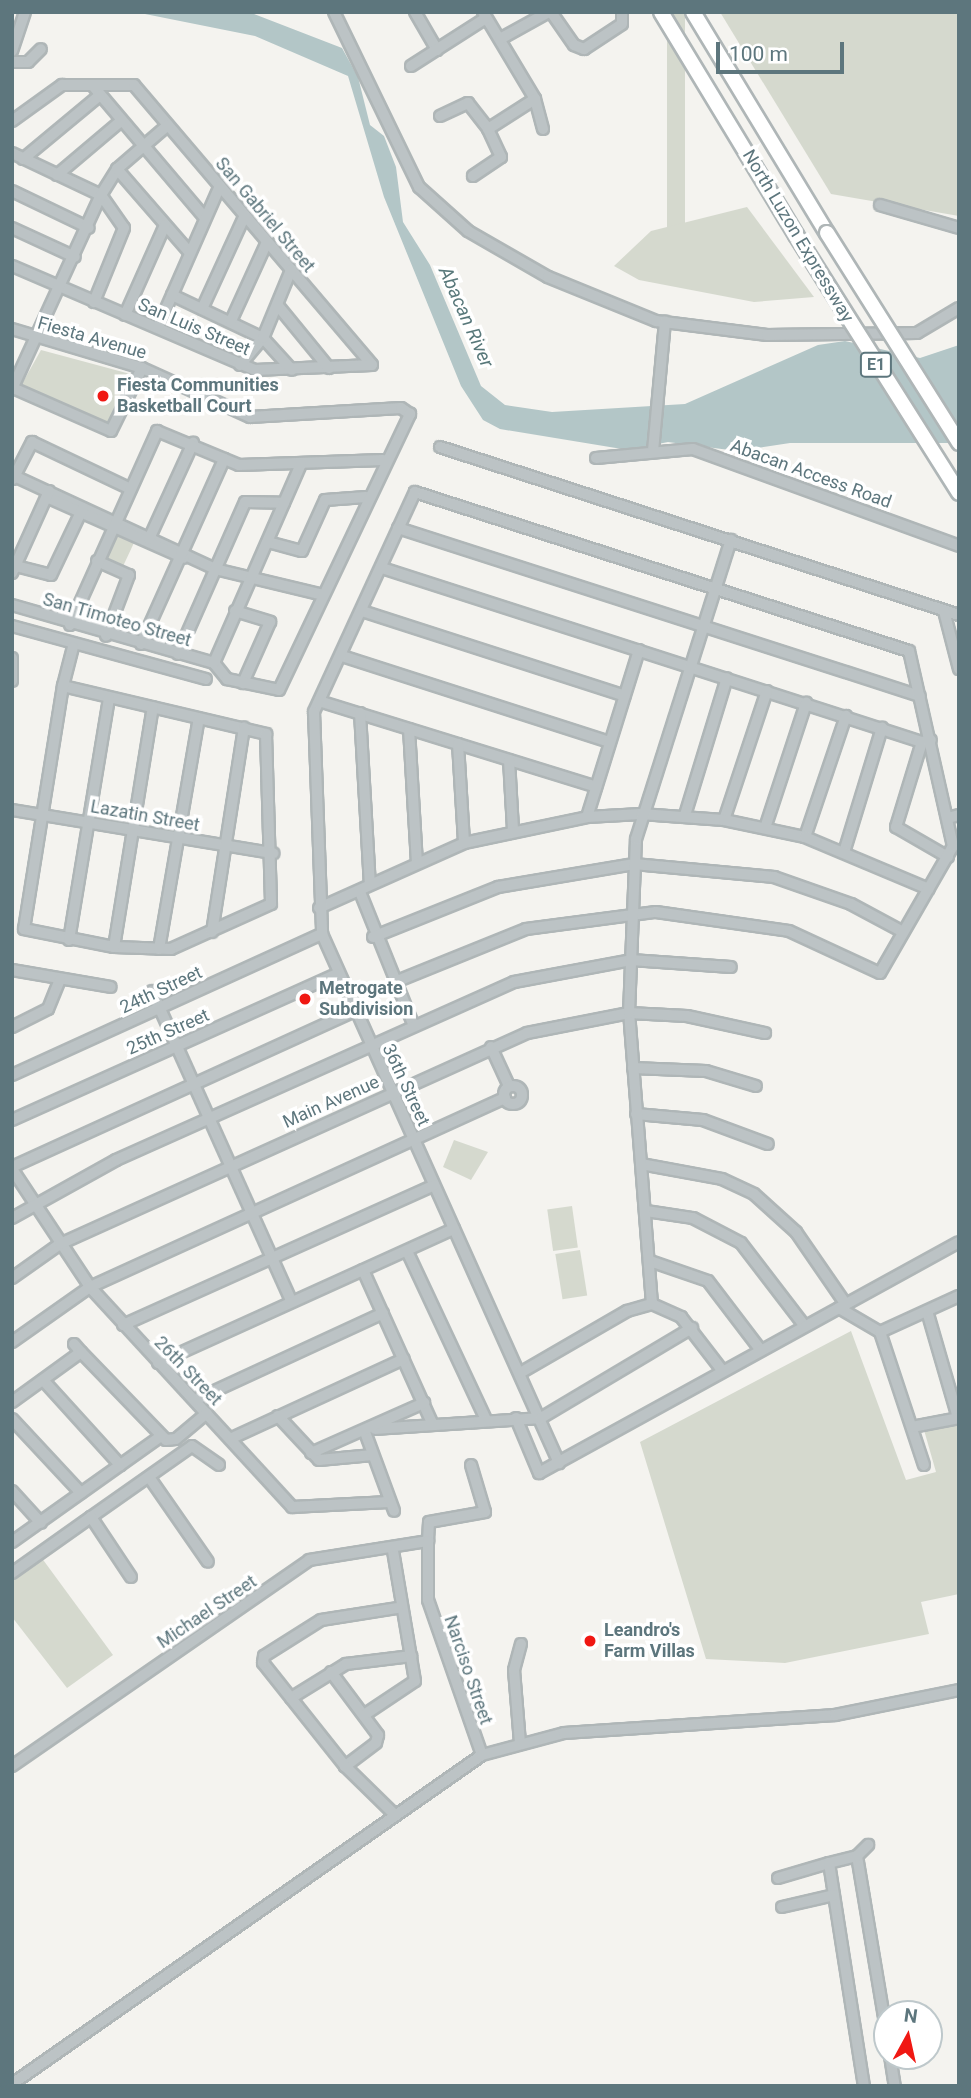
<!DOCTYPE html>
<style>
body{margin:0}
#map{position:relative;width:971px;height:2098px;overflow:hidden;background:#f4f3ef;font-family:Roboto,sans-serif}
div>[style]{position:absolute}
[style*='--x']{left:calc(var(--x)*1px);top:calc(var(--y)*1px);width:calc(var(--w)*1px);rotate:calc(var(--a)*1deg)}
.green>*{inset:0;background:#d5d9ce;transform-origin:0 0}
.water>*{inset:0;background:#b3c6c7}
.roads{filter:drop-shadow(2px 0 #afb6b7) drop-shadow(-2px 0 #afb6b7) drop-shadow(0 2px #afb6b7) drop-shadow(0 -2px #afb6b7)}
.minor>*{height:10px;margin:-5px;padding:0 5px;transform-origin:5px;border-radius:5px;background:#bcc3c5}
.minor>.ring{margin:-5px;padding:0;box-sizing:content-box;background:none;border:10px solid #bcc3c5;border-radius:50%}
.highway>*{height:14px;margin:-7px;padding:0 7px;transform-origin:7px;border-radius:7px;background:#fff}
.bridges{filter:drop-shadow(2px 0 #afb6b7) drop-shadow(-2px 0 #afb6b7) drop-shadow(0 2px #afb6b7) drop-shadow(0 -2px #afb6b7)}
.highway-bridge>*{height:14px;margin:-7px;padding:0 7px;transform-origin:7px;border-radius:7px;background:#fff}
.dots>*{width:19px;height:19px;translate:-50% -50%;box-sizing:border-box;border:4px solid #fff;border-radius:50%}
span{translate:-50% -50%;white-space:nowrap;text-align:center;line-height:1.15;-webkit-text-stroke:7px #fff;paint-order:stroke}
.shield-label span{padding:2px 5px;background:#fff;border:2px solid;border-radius:5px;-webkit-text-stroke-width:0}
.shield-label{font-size:16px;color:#5d767d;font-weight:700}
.street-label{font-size:18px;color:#5d767d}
.poi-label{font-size:18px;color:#5d767d;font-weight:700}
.left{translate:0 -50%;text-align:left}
.water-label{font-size:19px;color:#58787a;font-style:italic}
.frame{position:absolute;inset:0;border:14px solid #5d767d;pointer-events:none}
.north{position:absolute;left:873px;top:2000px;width:70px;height:70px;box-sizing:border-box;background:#fff;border:2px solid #bec8cb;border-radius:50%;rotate:8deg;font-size:19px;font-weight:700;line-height:28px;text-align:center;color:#5d767d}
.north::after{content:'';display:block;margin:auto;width:24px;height:32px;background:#f01813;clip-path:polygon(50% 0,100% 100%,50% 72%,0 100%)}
.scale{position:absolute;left:716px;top:42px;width:128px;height:32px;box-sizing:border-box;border:4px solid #5d767d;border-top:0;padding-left:9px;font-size:21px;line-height:24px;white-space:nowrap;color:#5d767d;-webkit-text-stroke:5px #fff;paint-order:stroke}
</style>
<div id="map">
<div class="green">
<div style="left:667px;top:12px;width:18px;height:237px"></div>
<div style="clip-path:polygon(720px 12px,959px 12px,959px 216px,831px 194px)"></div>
<div style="clip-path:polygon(747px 207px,814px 297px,754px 302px,639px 280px,614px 266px,651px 231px)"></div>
<div style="clip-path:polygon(41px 350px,134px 375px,111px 429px,19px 389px)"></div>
<div style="left:115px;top:529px;width:23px;height:32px;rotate:25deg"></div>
<div style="clip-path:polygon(454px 1140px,488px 1152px,471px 1180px,443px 1167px)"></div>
<div style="left:572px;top:1206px;width:42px;height:25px;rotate:82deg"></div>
<div style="left:580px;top:1250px;width:46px;height:25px;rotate:81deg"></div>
<div style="clip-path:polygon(851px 1331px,906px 1480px,936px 1472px,924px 1430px,959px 1424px,959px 1594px,921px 1602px,929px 1634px,785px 1663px,706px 1659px,640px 1442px)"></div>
<div style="clip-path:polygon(41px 1557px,113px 1655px,67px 1688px,12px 1617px,12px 1578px)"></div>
</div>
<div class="water">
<div style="clip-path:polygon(135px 12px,249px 12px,342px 48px,358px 77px,370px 125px,384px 136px,396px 167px,403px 222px,430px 265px,481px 386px,505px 405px,552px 412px,685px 404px,818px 345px,845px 341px,920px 358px,959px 345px,959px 443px,790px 443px,737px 451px,668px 442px,628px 450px,500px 429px,483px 420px,461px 386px,384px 197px,348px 76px,255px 36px)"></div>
</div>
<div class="roads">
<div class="minor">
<div style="--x:334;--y:12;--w:195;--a:64.1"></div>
<div style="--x:419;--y:187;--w:66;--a:41.9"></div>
<div style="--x:468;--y:231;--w:92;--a:29.9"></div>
<div style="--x:548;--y:277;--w:117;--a:22.2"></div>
<div style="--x:656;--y:321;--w:112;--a:7.2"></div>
<div style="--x:767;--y:335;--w:150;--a:-0.8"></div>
<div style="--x:917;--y:333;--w:49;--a:-30.8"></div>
<div style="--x:415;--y:12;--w:44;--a:59.9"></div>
<div style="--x:483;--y:12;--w:101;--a:59.1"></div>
<div style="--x:535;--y:99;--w:31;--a:75"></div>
<div style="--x:551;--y:12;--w:40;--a:55.1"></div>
<div style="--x:574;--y:45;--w:11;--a:22"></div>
<div style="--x:584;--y:49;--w:45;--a:-33.3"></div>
<div style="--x:622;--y:24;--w:12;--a:-90"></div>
<div style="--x:500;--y:39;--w:56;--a:-28.9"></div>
<div style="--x:12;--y:51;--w:41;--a:-71.6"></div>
<div style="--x:12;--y:62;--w:16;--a:0"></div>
<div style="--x:28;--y:62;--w:18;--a:-45"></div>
<div style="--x:411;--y:66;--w:89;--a:-32.6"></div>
<div style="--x:94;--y:87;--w:172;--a:49.7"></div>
<div style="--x:440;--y:116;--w:31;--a:-25"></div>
<div style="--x:468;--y:103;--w:33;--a:52"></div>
<div style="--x:488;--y:129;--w:31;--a:65"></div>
<div style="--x:501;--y:157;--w:34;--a:146"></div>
<div style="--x:12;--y:121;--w:62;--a:-35.8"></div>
<div style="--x:62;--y:85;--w:72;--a:0"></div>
<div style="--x:134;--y:85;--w:367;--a:49.6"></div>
<div style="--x:372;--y:365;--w:117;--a:177.6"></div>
<div style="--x:255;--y:370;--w:264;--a:-156.8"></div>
<div style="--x:488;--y:129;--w:56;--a:-32.6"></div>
<div style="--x:12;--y:153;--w:98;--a:25.3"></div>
<div style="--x:101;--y:195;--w:40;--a:55.1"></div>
<div style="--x:124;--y:228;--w:80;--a:112.1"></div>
<div style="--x:23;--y:159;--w:100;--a:-39.7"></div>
<div style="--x:117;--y:169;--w:111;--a:49"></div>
<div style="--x:57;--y:175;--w:84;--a:-40.2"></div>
<div style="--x:12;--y:191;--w:85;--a:25.7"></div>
<div style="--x:880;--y:205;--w:82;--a:16.2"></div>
<div style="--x:12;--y:228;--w:69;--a:24.7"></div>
<div style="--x:172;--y:295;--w:101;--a:25.3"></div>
<div style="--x:263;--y:338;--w:43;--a:47.8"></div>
<div style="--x:279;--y:307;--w:79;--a:50.7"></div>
<div style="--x:202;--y:309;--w:103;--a:-65.4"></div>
<div style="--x:125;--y:315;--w:98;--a:-66"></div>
<div style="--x:231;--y:321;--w:87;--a:-65.5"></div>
<div style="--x:158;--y:327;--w:154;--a:-66.3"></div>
<div style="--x:12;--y:329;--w:136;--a:16.7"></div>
<div style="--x:142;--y:368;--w:119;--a:24.4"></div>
<div style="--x:250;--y:417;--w:151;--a:-3.4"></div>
<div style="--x:401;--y:408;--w:11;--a:34"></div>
<div style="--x:240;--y:365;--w:35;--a:-50"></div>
<div style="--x:263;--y:338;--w:74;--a:-67.6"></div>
<div style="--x:13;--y:388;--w:107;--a:23.7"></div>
<div style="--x:111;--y:431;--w:70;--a:-63.8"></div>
<div style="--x:12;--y:389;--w:213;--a:-65.4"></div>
<div style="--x:101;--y:195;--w:31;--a:-58"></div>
<div style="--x:117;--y:169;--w:67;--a:-40.8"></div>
<div style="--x:440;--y:447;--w:546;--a:17.94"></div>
<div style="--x:653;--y:451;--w:130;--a:-84.7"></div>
<div style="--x:596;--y:458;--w:97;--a:-5.3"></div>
<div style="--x:693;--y:449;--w:283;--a:20"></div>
<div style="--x:12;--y:475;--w:224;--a:24.8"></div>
<div style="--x:215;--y:569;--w:111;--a:13.5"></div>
<div style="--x:13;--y:479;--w:42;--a:-62.8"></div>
<div style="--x:32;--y:442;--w:107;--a:25.4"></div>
<div style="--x:51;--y:499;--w:145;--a:23.9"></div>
<div style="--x:398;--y:528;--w:548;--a:17.84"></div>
<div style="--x:149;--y:539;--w:106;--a:-65.4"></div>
<div style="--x:268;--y:542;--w:35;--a:15"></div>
<div style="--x:302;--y:551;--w:56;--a:-65.7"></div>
<div style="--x:325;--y:500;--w:41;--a:-4.2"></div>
<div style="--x:97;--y:561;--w:35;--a:24"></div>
<div style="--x:129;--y:575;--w:65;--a:110.7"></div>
<div style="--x:12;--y:565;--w:40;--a:14.4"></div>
<div style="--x:51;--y:575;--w:74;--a:-64.5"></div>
<div style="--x:382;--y:568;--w:567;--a:17.86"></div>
<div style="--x:922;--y:742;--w:9;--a:-13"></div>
<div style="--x:12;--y:573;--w:90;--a:-65.7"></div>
<div style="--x:12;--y:605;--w:210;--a:16"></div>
<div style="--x:235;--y:611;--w:37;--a:17"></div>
<div style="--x:270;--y:622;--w:67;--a:113.9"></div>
<div style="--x:362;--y:611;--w:276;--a:17.9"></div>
<div style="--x:944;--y:611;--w:60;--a:75.5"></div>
<div style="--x:70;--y:625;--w:213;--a:-65.8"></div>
<div style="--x:157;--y:431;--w:89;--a:22.5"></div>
<div style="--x:239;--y:465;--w:144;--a:-2"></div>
<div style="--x:12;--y:626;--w:201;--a:15.3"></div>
<div style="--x:141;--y:644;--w:203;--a:-65.8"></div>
<div style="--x:178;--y:654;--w:166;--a:-66.2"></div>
<div style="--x:245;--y:502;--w:39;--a:1"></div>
<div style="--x:342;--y:656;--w:281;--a:17.8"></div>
<div style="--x:12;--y:658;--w:23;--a:90"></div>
<div style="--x:214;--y:663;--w:21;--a:51"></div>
<div style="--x:227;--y:679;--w:53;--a:11.9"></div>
<div style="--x:279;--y:690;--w:306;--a:-64.6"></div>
<div style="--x:214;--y:663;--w:217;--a:-66.4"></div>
<div style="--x:63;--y:686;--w:209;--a:13.3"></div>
<div style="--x:266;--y:734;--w:170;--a:88.3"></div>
<div style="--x:271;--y:904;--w:110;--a:155.8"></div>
<div style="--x:171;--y:949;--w:57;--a:-178"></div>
<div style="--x:114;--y:947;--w:92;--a:-168.7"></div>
<div style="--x:24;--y:929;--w:246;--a:-80.9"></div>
<div style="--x:63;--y:686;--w:40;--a:-75.6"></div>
<div style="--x:322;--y:702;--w:287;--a:17.2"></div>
<div style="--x:360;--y:713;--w:171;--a:86.7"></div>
<div style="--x:409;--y:729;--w:134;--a:86.6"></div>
<div style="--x:922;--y:742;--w:89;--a:107"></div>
<div style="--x:896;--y:827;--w:60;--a:30"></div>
<div style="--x:458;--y:744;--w:99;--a:86.5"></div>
<div style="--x:509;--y:760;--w:70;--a:86.7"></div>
<div style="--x:12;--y:810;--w:265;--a:9.4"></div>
<div style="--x:685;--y:815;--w:143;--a:-73"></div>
<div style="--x:587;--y:817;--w:175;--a:-72.7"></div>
<div style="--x:948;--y:818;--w:11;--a:-15"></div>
<div style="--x:724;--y:820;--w:136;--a:-71.6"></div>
<div style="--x:765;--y:828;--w:132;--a:-71.8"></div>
<div style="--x:805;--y:837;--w:128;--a:-71.3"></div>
<div style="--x:845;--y:849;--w:127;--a:-73"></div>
<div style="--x:360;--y:892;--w:142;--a:68.1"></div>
<div style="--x:319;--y:908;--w:159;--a:-24.1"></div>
<div style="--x:464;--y:843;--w:126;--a:-11.9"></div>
<div style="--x:587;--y:817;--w:54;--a:-3.2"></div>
<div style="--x:641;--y:814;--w:83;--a:4.1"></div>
<div style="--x:724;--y:820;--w:83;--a:11.9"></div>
<div style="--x:805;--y:837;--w:134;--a:22.8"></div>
<div style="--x:212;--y:932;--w:207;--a:-81.1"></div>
<div style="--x:373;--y:937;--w:135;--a:-21.8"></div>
<div style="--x:498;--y:887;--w:138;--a:-9.6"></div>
<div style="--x:634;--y:864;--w:141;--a:5.3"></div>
<div style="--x:774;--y:877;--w:82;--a:19.3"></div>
<div style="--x:851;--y:904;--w:59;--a:28.3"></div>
<div style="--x:69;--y:940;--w:245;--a:-80.6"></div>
<div style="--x:114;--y:947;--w:243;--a:-80.8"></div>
<div style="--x:159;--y:949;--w:234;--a:-80.2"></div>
<div style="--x:12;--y:970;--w:100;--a:9.7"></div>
<div style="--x:395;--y:982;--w:141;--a:-22"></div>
<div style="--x:526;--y:929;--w:131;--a:-7.5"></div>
<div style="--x:656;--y:912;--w:134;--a:8.1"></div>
<div style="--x:789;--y:931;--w:100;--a:24.8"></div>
<div style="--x:880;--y:973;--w:146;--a:-60.1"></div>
<div style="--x:953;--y:846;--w:200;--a:-102.7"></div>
<div style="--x:909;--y:651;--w:519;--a:-162.16"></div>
<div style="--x:415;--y:492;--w:242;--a:114.7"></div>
<div style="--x:314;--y:712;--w:222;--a:87.9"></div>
<div style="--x:322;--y:934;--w:580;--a:65.87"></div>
<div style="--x:152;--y:991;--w:340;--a:65.8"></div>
<div style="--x:12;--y:1027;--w:40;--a:-26.6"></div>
<div style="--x:48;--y:1009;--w:32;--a:-68"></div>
<div style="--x:491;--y:1047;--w:43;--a:65.2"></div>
<div style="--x:633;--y:1068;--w:73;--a:2.4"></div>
<div style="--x:706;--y:1071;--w:52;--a:16.7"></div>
<div style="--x:12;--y:1075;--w:341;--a:-24.5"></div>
<div class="ring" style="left:504px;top:1086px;width:8px;height:8px"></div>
<div style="--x:636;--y:1114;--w:67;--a:5.1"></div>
<div style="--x:703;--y:1120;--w:69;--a:20.3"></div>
<div style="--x:12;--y:1120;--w:356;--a:-24.2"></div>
<div style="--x:641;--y:1164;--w:82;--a:10.5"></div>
<div style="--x:722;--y:1179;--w:35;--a:25"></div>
<div style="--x:754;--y:1194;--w:57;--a:42.1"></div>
<div style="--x:796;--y:1232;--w:86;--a:55.4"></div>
<div style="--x:12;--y:1167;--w:376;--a:-24.5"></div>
<div style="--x:12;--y:1169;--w:141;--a:56.5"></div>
<div style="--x:90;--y:1287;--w:299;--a:47.4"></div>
<div style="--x:292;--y:1507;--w:97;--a:-3"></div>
<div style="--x:646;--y:1211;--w:48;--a:8.5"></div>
<div style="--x:693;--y:1218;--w:54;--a:27.5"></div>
<div style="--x:741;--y:1243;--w:103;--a:52.5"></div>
<div style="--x:12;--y:1218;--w:119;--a:-29.1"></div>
<div style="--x:116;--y:1160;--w:436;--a:-24.1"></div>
<div style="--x:514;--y:982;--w:119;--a:-10.6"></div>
<div style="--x:631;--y:960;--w:100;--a:4"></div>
<div style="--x:407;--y:1251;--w:187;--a:64.9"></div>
<div style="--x:650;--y:1261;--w:61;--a:19"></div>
<div style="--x:708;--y:1281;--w:84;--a:52.7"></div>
<div style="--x:363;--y:1270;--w:170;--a:65.7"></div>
<div style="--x:12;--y:1278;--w:59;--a:-35.3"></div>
<div style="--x:60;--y:1244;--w:512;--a:-24.31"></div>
<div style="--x:527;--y:1033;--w:104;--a:-11.1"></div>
<div style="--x:629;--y:1013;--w:58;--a:3"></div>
<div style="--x:687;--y:1016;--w:80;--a:12.3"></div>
<div style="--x:652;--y:1304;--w:292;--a:-94.5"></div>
<div style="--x:629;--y:1013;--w:174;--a:-87.7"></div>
<div style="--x:636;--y:839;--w:314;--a:-72.4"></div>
<div style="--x:839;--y:1308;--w:48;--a:30.3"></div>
<div style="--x:880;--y:1332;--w:140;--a:71.7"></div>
<div style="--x:927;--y:1311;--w:111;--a:73.8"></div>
<div style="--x:123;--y:1325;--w:341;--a:-24.2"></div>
<div style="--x:880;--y:1332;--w:87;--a:-24.5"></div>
<div style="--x:12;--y:1342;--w:95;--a:-35.2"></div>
<div style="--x:90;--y:1287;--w:456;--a:-24.5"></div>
<div style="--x:74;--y:1344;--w:11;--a:49"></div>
<div style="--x:158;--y:1363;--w:325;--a:-24.4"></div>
<div style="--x:520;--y:1373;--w:124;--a:-30.1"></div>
<div style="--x:627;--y:1311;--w:26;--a:-16"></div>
<div style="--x:652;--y:1304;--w:32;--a:24"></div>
<div style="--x:681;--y:1317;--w:66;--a:52.4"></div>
<div style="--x:43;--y:1380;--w:115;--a:47.8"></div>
<div style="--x:195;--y:1400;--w:207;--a:-24.8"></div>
<div style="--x:12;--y:1402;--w:85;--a:-35.9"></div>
<div style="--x:81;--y:1352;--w:122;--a:46"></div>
<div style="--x:166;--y:1440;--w:10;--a:-6"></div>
<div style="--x:176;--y:1439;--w:40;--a:-40"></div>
<div style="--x:278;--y:1416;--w:60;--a:47"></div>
<div style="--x:319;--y:1460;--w:54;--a:-5.3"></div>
<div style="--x:516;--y:1418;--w:60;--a:67.3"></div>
<div style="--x:539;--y:1473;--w:479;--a:-28.8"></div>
<div style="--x:12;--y:1419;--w:101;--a:47"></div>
<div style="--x:912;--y:1427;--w:48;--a:-10.8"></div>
<div style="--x:375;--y:1429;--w:166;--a:-3.8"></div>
<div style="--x:541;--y:1418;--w:176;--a:-30.8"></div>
<div style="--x:365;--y:1432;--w:84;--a:69.8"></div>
<div style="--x:232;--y:1438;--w:189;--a:-24.7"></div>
<div style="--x:311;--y:1453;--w:124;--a:-23.9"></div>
<div style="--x:149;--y:1477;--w:103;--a:55.2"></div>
<div style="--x:12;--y:1491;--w:43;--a:47.8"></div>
<div style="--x:91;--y:1517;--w:123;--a:-35.1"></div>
<div style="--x:192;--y:1446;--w:33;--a:35"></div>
<div style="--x:428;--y:1541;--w:19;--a:-87"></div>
<div style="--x:429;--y:1522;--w:57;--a:-10.1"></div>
<div style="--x:485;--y:1512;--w:49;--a:-106.6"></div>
<div style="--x:12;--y:1542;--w:183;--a:-35.4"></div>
<div style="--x:12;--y:1573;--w:97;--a:-35.3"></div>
<div style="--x:91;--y:1517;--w:72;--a:56.3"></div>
<div style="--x:331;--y:1672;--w:79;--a:53.3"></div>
<div style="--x:378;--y:1735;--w:8;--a:104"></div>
<div style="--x:376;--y:1743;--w:39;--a:143"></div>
<div style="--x:291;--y:1698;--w:65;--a:-31.7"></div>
<div style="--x:346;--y:1664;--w:66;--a:-6.9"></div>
<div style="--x:364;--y:1715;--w:61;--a:-33.7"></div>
<div style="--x:415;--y:1681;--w:132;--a:-99.6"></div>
<div style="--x:520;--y:1743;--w:73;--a:-94.7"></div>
<div style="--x:514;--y:1670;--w:27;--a:-75"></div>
<div style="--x:12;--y:1766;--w:361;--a:-34.7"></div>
<div style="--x:309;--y:1560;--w:121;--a:-9.1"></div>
<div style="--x:428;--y:1541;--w:59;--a:90"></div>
<div style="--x:428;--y:1600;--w:164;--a:70.8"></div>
<div style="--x:394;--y:1814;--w:69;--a:-135.6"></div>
<div style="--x:345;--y:1766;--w:132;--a:-128.5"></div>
<div style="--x:263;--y:1663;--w:7;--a:-82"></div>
<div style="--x:264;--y:1656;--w:67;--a:-32.3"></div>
<div style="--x:321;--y:1620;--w:78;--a:-8.9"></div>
<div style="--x:857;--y:1856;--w:182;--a:80.5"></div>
<div style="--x:829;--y:1863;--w:29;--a:-14"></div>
<div style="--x:857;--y:1856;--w:16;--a:-45"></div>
<div style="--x:778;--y:1878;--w:53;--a:-16.4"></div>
<div style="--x:829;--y:1863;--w:226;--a:81.1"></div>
<div style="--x:782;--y:1907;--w:53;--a:-13"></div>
<div style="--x:890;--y:2056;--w:30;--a:81"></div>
<div style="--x:12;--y:2084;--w:574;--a:-34.99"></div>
<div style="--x:482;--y:1755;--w:85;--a:-15"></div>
<div style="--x:564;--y:1733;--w:272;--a:-3.8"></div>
<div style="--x:835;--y:1715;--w:126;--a:-11.4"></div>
</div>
<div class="highway">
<div style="--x:661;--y:12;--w:261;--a:58.8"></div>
<div style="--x:693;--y:12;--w:258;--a:58.8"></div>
</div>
</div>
<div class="bridges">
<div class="highway-bridge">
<div style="--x:827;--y:233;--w:248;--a:57.8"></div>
<div style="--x:796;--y:235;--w:305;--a:57.7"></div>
</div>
</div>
<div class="dots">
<div style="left:103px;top:396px;background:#f01813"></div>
<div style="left:305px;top:999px;background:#f01813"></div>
<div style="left:590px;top:1641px;background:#f01813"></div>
</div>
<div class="shield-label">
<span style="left:876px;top:365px">E1</span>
</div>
<div class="street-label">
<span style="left:265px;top:215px;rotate:50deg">San Gabriel Street</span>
<span style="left:798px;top:236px;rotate:59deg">North Luzon Expressway</span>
<span style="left:194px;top:327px;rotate:23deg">San Luis Street</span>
<span style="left:92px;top:338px;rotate:16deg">Fiesta Avenue</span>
<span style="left:811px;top:474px;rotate:20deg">Abacan Access Road</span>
<span style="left:117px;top:620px;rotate:16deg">San Timoteo Street</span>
<span style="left:145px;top:816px;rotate:10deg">Lazatin Street</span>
<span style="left:161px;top:990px;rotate:-25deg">24th Street</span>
<span style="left:168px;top:1032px;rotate:-24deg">25th Street</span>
<span style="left:406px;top:1085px;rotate:65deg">36th Street</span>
<span style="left:331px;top:1102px;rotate:-24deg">Main Avenue</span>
<span style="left:188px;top:1371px;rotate:46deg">26th Street</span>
<span style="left:207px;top:1612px;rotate:-34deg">Michael Street</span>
<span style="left:468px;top:1670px;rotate:71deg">Narciso Street</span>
</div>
<div class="poi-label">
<span class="left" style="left:117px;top:396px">Fiesta Communities<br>Basketball Court</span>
<span class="left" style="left:319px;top:999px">Metrogate<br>Subdivision</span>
<span class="left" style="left:604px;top:1641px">Leandro's<br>Farm Villas</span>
</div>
<div class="water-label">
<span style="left:466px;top:317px;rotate:66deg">Abacan River</span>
</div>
<div class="frame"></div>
<div class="north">N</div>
<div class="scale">100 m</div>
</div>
